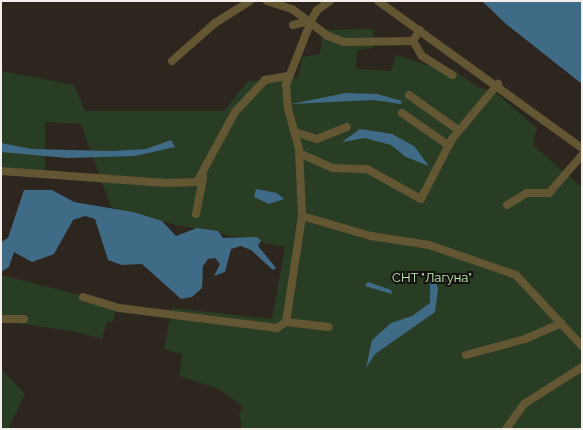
<!DOCTYPE html>
<meta charset="utf-8">
<style>
body{margin:0}
#map{position:relative;width:583px;height:430px;overflow:hidden;background:#2d261f;font-family:Raleway,sans-serif}
div>[style]{position:absolute}
[style*='--x']{left:calc(var(--x)*1px);top:calc(var(--y)*1px);width:calc(var(--w)*1px);rotate:calc(var(--a)*1deg)}
.green>*{inset:0;background:#293d25}
.water>*{inset:0;background:#406b86}
.minor>*{height:8px;margin:-4px;padding:0 4px;transform-origin:4px;border-radius:4px;background:#635632}
span{translate:-50% -50%;white-space:nowrap;text-align:center;line-height:1.15;-webkit-text-stroke:4px #13100d;paint-order:stroke}
.park-label{font-size:13px;color:#bff1b6}
.frame{position:absolute;inset:0;border:2px solid #f3eee9;pointer-events:none}
</style>
<div id="map">
<div class="green">
<div style="clip-path:polygon(373px 29px,373px 48px,357px 50px,356px 69px,391px 71px,396px 55px,439px 69px,453px 70px,480px 88px,495px 92px,537px 128px,533px 145px,582px 187px,582px 429px,242px 429px,239px 413px,243px 407px,219px 389px,179px 376px,182px 354px,164px 349px,172px 308px,272px 319px,285px 247px,172px 224px,111px 207px,81px 124px,45px 122px,45px 176px,1px 175px,1px 71px,74px 85px,85px 111px,224px 111px,248px 81px,298px 78px,302px 57px,320px 54px,323px 30px)"></div>
<div style="clip-path:polygon(1px 275px,116px 304px,113px 322px,107px 322px,102px 339px,72px 331px,1px 321px)"></div>
<div style="clip-path:polygon(1px 369px,25px 394px,8px 429px,1px 429px)"></div>
</div>
<div class="water">
<div style="clip-path:polygon(482px 1px,582px 1px,582px 84px,506px 24px)"></div>
<div style="clip-path:polygon(346px 93px,377px 94px,402px 101px,401px 104px,373px 100px,291px 104px)"></div>
<div style="clip-path:polygon(360px 129px,392px 134px,414px 146px,429px 166px,406px 157px,391px 145px,365px 138px,342px 142px)"></div>
<div style="clip-path:polygon(171px 140px,175px 147px,135px 156px,68px 158px,1px 152px,1px 143px,32px 149px,111px 151px,146px 149px)"></div>
<div style="clip-path:polygon(256px 189px,277px 193px,284px 199px,269px 204px,254px 197px)"></div>
<div style="clip-path:polygon(24px 190px,52px 190px,74px 202px,133px 212px,162px 221px,176px 236px,197px 228px,218px 231px,223px 238px,256px 237px,261px 240px,258px 246px,276px 268px,273px 270px,251px 250px,241px 246px,231px 249px,225px 272px,214px 276px,220px 264px,215px 258px,208px 259px,203px 266px,202px 288px,192px 297px,181px 299px,142px 264px,122px 265px,108px 260px,95px 219px,85px 216px,73px 220px,54px 254px,32px 262px,14px 252px,9px 267px,1px 272px,1px 242px,8px 238px)"></div>
<div style="clip-path:polygon(434px 275px,438px 289px,435px 312px,375px 354px,366px 368px,372px 340px,391px 323px,412px 316px,430px 303px,430px 280px)"></div>
<div style="clip-path:polygon(368px 282px,391px 290px,392px 294px,365px 286px)"></div>
</div>
<div class="minor">
<div style="--x:267;--y:1;--w:26;--a:18"></div>
<div style="--x:292;--y:9;--w:45;--a:36.9"></div>
<div style="--x:328;--y:36;--w:17;--a:21"></div>
<div style="--x:344;--y:42;--w:69;--a:-0.8"></div>
<div style="--x:413;--y:41;--w:13;--a:-58"></div>
<div style="--x:330;--y:1;--w:16;--a:145"></div>
<div style="--x:317;--y:10;--w:13;--a:119"></div>
<div style="--x:311;--y:21;--w:69;--a:111.3"></div>
<div style="--x:286;--y:85;--w:24;--a:85"></div>
<div style="--x:288;--y:109;--w:41;--a:74.6"></div>
<div style="--x:299;--y:149;--w:67;--a:87.4"></div>
<div style="--x:302;--y:216;--w:72;--a:16.2"></div>
<div style="--x:371;--y:236;--w:59;--a:8.8"></div>
<div style="--x:429;--y:245;--w:92;--a:19"></div>
<div style="--x:516;--y:275;--w:97;--a:47.1"></div>
<div style="--x:378;--y:1;--w:251;--a:35.8"></div>
<div style="--x:293;--y:25;--w:18;--a:-13"></div>
<div style="--x:413;--y:41;--w:17;--a:59"></div>
<div style="--x:422;--y:56;--w:36;--a:32"></div>
<div style="--x:172;--y:61;--w:57;--a:-41.5"></div>
<div style="--x:215;--y:23;--w:41;--a:-32.2"></div>
<div style="--x:409;--y:95;--w:60;--a:35.5"></div>
<div style="--x:402;--y:113;--w:56;--a:34.8"></div>
<div style="--x:295;--y:132;--w:23;--a:18"></div>
<div style="--x:317;--y:139;--w:32;--a:-22"></div>
<div style="--x:299;--y:153;--w:37;--a:24"></div>
<div style="--x:333;--y:168;--w:34;--a:2"></div>
<div style="--x:367;--y:169;--w:62;--a:29.1"></div>
<div style="--x:421;--y:199;--w:68;--a:-62.7"></div>
<div style="--x:452;--y:139;--w:72;--a:-50.1"></div>
<div style="--x:1;--y:171;--w:165;--a:4.2"></div>
<div style="--x:166;--y:183;--w:31;--a:-2"></div>
<div style="--x:197;--y:182;--w:80;--a:-61.5"></div>
<div style="--x:235;--y:112;--w:44;--a:-46.8"></div>
<div style="--x:265;--y:80;--w:23;--a:-10"></div>
<div style="--x:507;--y:205;--w:23;--a:-31"></div>
<div style="--x:527;--y:193;--w:22;--a:0"></div>
<div style="--x:549;--y:193;--w:50;--a:-49"></div>
<div style="--x:196;--y:214;--w:38;--a:-79"></div>
<div style="--x:83;--y:297;--w:38;--a:17"></div>
<div style="--x:119;--y:308;--w:159;--a:7.2"></div>
<div style="--x:277;--y:328;--w:11;--a:-34"></div>
<div style="--x:286;--y:322;--w:107;--a:-81.4"></div>
<div style="--x:1;--y:319;--w:23;--a:0"></div>
<div style="--x:286;--y:322;--w:43;--a:6.6"></div>
<div style="--x:466;--y:355;--w:61;--a:-15.2"></div>
<div style="--x:525;--y:339;--w:40;--a:-23.4"></div>
<div style="--x:506;--y:429;--w:31;--a:-54"></div>
<div style="--x:524;--y:404;--w:69;--a:-32.5"></div>
</div>
<div class="park-label">
<span style="left:432px;top:278px">СНТ "Лагуна"</span>
</div>
<div class="frame"></div>
</div>
